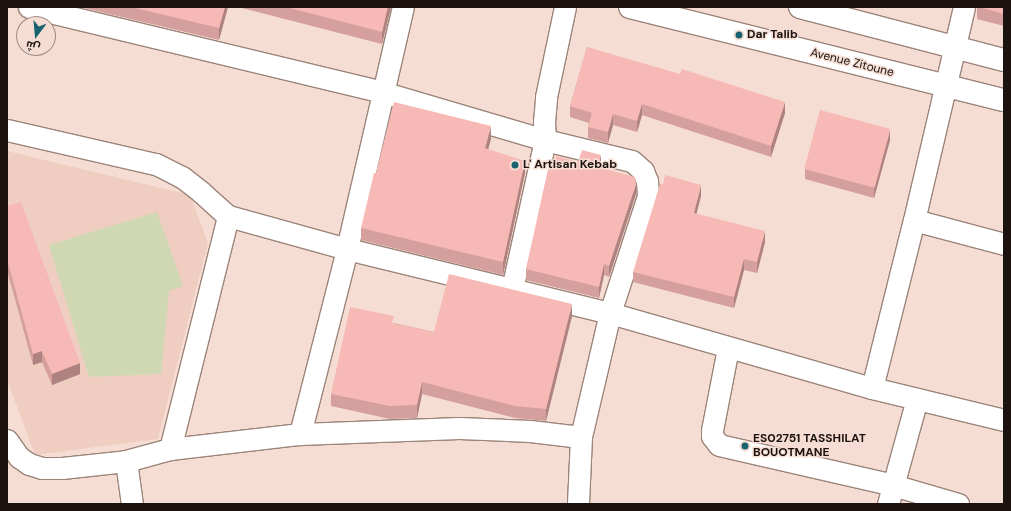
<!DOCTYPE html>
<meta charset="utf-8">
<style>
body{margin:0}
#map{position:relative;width:1011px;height:511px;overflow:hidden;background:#f6ddd3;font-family:"DM Sans",Cairo,sans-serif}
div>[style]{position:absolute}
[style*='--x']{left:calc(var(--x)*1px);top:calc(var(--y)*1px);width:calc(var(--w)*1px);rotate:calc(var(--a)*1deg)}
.built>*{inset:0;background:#efcec1}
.green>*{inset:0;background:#cfd8b3}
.roads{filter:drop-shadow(1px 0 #9b847a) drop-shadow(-1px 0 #9b847a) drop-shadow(0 1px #9b847a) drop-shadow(0 -1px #9b847a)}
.minor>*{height:21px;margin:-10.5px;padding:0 10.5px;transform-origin:10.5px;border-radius:10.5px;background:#fff}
.secondary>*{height:22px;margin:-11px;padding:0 11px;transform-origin:11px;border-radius:11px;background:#fff}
.wall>*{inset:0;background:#d49f9d}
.shaded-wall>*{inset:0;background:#ad827f}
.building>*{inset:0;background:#f7b9b6;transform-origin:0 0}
.dots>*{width:11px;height:11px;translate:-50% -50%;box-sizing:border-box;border:2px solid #f6ddd3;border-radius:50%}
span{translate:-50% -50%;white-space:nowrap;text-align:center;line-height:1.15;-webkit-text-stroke:3px #f6ddd3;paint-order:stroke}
.poi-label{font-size:12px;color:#1c1310;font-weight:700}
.left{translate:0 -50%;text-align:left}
.street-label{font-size:12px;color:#1c1310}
.frame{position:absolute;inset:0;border:8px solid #1c1310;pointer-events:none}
.north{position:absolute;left:16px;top:16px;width:40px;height:40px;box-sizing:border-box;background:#f6ddd3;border:1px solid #9f8c85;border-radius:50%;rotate:196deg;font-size:11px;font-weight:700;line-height:16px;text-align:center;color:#1c1310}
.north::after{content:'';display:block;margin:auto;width:14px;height:18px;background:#196370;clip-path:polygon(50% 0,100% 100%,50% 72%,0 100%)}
</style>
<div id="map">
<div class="built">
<div style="clip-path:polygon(7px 151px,190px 195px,208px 243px,158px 439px,35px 455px,7px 380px)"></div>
</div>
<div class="green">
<div style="clip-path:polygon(157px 212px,183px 286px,169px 291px,161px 374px,89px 377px,49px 245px)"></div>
</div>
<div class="roads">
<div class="minor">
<div style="--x:29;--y:7;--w:363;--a:13.5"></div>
<div style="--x:382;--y:92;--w:170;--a:16.4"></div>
<div style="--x:545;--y:140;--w:89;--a:13.6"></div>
<div style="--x:632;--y:161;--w:15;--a:42"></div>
<div style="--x:643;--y:171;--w:11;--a:68"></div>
<div style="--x:647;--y:181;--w:15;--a:86"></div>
<div style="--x:648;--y:196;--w:123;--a:108"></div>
<div style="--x:610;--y:313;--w:127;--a:103.2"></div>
<div style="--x:581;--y:437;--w:67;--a:92.6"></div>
<div style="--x:964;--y:7;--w:219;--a:103.2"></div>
<div style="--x:914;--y:220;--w:93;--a:14.9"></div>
<div style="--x:7;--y:130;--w:153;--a:12.9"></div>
<div style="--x:156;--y:164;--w:29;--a:27"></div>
<div style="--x:182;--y:177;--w:24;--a:38"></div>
<div style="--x:201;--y:192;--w:36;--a:42"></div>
<div style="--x:228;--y:216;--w:123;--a:15.5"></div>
<div style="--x:347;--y:249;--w:271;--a:13.7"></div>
<div style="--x:610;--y:313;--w:273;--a:16"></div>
<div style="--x:872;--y:388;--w:136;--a:13.6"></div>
<div style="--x:512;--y:289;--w:153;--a:-77.5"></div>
<div style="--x:545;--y:140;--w:18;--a:-93"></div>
<div style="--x:544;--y:122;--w:25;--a:-85"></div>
<div style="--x:546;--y:97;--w:92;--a:-78.1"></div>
<div style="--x:728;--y:348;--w:84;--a:101"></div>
<div style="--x:712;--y:430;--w:6;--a:90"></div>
<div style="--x:712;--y:436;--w:11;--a:52"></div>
<div style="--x:719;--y:445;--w:179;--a:12.9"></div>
<div style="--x:893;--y:485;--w:68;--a:16.3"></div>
<div style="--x:872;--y:388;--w:173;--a:-76"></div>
<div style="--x:300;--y:434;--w:191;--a:-75.7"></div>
<div style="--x:347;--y:249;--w:248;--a:-77"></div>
<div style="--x:7;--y:440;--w:21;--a:55"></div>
<div style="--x:19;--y:457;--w:12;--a:35"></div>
<div style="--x:29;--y:464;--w:14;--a:17"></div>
<div style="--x:42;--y:468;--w:20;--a:0"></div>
<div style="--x:62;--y:468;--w:64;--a:-6.2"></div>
<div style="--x:126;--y:461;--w:46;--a:-15.3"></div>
<div style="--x:170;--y:449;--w:131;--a:-6.6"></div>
<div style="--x:300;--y:434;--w:159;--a:-2.2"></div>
<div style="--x:459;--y:428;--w:71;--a:2.4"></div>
<div style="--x:530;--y:431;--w:51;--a:6.7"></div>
<div style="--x:170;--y:449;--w:240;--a:-76"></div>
<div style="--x:126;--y:461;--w:43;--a:82.1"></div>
<div style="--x:888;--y:504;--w:109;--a:-74.6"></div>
</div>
<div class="secondary">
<div style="--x:630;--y:7;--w:385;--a:14"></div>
<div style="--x:800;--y:7;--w:211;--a:14.6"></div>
</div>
</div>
<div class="wall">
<div style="clip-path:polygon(80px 7px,228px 7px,219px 40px)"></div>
<div style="clip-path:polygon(238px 7px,391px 7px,382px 44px)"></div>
<div style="clip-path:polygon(977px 7px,1004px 7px,1004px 26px,977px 19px)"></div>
<div style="clip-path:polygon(587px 47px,785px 113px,771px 157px,642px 115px,637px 132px,613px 125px,608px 143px,588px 138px,588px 127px,589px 123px,570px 117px,570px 106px)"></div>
<div style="clip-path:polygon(491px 139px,488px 149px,525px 173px,503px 275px,361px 240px,361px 228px)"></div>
<div style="clip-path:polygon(890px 140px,874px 198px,805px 179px,805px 169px)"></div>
<div style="clip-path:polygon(578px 162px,601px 166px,600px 168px,636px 194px,609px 277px,604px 275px,599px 298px,526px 280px,526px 269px,552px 171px)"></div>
<div style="clip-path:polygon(701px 196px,696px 214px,765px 242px,757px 273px,744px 270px,734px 308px,633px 282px,633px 272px)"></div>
<div style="clip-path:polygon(7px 206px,80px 374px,52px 385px,42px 362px,33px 365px,7px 270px)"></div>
<div style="clip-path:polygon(572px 316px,546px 421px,515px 418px,422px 394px,417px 418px,390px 419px,331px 406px,331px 394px,394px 323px,434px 332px)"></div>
</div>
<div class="shaded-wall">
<div style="clip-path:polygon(225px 7px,228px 7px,219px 40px,219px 28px)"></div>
<div style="clip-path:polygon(388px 7px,391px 7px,382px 44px,382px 32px)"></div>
<div style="clip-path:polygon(785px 102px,785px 113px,771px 157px,771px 146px)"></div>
<div style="clip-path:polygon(642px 104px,642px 115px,637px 132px,637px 121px)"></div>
<div style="clip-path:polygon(613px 114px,613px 125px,608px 143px,608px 132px)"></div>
<div style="clip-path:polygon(491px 126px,491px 139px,485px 161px,485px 148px)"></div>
<div style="clip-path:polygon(890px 129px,890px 140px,874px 198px,874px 187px)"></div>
<div style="clip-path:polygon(601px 155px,601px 166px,598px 178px,598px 167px)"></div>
<div style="clip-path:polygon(525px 161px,525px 173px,503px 275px,503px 262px)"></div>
<div style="clip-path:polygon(636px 184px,636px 194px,609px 277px,609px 266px)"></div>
<div style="clip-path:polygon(701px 185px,701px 196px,694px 224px,694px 213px)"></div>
<div style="clip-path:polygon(765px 231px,765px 242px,757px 273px,757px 262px)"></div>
<div style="clip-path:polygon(744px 259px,744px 270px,734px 308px,734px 297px)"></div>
<div style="clip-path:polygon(604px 264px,604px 275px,599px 298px,599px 287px)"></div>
<div style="clip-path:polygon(572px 304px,572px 316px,546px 421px,546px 409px)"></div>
<div style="clip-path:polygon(42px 351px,42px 362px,33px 365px,33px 354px)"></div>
<div style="clip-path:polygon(80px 363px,80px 374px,52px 385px,52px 374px)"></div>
<div style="clip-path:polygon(422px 382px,422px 394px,417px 418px,417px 405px)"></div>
</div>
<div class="building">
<div style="clip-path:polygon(131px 7px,225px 7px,219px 28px)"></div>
<div style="clip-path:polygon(286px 7px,388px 7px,382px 32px)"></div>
<div style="clip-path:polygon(979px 7px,1004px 7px,1004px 14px)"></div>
<div style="clip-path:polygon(587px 47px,680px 74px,682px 69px,785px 102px,771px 146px,642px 104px,637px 121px,613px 114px,608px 132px,588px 127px,592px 113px,570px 106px)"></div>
<div style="clip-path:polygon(394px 102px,491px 126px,485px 148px,525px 161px,503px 262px,361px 228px,374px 173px,376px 173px)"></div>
<div style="left:820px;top:110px;width:73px;height:61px;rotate:15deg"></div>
<div style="clip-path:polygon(582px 150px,601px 155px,598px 167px,635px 177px,636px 184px,609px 266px,604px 264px,599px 287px,526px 269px,548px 169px,552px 171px,556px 156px,578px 162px)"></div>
<div style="clip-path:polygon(665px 175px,701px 185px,694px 213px,765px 231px,757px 262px,744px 259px,734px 297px,633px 272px,660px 184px,663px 184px)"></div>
<div style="clip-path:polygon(21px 202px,80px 363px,52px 374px,42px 351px,33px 354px,7px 259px,7px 206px)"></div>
<div style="clip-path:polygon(449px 274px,572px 304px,546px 409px,515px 406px,422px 382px,417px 405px,390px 406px,331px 394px,350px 307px,394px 316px,392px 323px,434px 332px)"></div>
</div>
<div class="dots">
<div style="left:739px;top:35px;background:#196370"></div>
<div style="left:515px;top:165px;background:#196370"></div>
<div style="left:745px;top:446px;background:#196370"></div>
</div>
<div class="poi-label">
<span class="left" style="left:747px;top:35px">Dar Talib</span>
<span class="left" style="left:523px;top:165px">L' Artisan Kebab</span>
<span class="left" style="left:753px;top:446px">ES02751 TASSHILAT<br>BOUOTMANE</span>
</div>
<div class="street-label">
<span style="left:852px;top:63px;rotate:14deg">Avenue Zitoune</span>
</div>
<div class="frame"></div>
<div class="north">ش</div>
</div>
